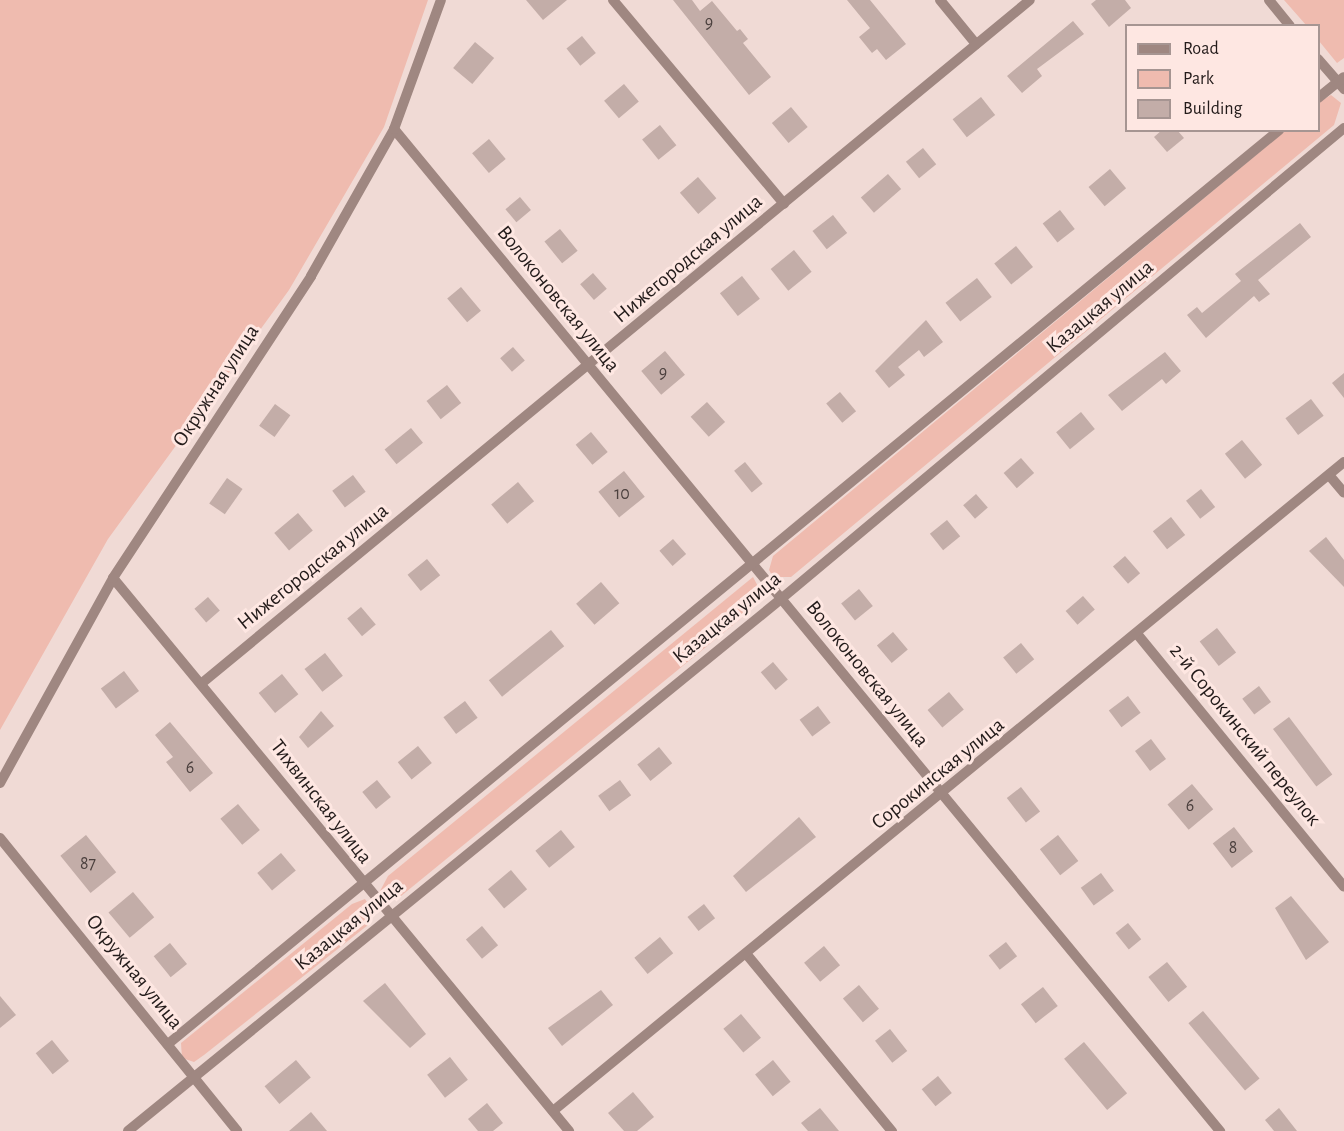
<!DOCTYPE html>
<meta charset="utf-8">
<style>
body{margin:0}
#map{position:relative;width:1344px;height:1131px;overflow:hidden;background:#f0dad5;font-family:"Alegreya Sans",sans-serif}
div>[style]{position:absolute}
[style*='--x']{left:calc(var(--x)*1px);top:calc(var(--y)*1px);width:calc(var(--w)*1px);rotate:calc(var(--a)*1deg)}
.green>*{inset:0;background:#efbbaf}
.building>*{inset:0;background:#c3ada8;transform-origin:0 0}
.street>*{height:10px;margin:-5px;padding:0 5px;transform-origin:5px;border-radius:5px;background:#9f8781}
span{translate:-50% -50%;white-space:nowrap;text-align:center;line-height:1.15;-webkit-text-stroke:6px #fee7e2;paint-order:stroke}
.number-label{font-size:18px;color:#4b403e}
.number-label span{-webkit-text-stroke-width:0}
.street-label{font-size:21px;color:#231b1a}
.legend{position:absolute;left:1125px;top:24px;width:195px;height:108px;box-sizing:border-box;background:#fee7e2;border:2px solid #a69592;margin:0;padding:8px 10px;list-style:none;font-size:18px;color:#231b1a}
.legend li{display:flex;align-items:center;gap:12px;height:30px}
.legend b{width:30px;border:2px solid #a69592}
</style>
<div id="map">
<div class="green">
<div style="clip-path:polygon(0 0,428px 0,384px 127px,289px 290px,108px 539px,0 730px)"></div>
<div style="clip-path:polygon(1284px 0,1344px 0,1344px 58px,1337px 63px,1319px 41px,1318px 26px,1306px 25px)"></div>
<div style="clip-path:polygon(1331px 95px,1341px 103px,1334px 125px,791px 577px,773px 577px,769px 570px,773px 556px,1285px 131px,1318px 130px,1319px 102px)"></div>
<div style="clip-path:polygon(753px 577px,761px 592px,750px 611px,401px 896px,388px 902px,379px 893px,388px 876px)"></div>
<div style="clip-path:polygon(365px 899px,374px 913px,368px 925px,204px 1055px,194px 1062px,182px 1058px,181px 1043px,352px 904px)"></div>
</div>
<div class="building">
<div style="clip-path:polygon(526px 0,567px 0,543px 20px)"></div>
<div style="clip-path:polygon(673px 0,692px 0,700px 11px,712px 1px,737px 31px,740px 29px,748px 39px,743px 43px,771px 77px,749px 95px)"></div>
<div style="clip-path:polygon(847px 0,870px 0,906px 44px,886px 60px,877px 49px,872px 53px,859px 37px,870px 28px)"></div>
<div style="clip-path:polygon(1096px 0,1125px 0,1131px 8px,1109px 27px,1091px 4px)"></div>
<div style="clip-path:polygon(1073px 21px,1084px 34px,1037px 69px,1042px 76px,1022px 93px,1007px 76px)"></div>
<div style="left:582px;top:36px;width:22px;height:20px;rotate:51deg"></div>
<div style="left:475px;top:42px;width:25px;height:34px;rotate:40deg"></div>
<div style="left:624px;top:84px;width:23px;height:26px;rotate:50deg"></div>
<div style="left:981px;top:97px;width:23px;height:36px;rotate:52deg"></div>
<div style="left:791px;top:107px;width:26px;height:25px;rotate:50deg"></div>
<div style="left:660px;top:125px;width:26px;height:23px;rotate:51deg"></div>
<div style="clip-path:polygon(1162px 130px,1177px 130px,1184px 138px,1167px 152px,1154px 137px)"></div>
<div style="left:489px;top:139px;width:26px;height:22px;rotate:50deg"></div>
<div style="left:923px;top:148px;width:21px;height:22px;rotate:51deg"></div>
<div style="left:1110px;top:169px;width:25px;height:28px;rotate:50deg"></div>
<div style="left:888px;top:174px;width:20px;height:36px;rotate:49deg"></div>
<div style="left:698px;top:177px;width:28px;height:24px;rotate:49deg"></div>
<div style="left:520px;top:197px;width:17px;height:19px;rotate:50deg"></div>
<div style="left:1060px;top:210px;width:24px;height:22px;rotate:52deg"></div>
<div style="left:833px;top:215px;width:23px;height:26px;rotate:52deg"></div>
<div style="clip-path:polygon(1300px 223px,1311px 237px,1258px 280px,1270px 294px,1259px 302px,1254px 296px,1206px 338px,1187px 315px,1197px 307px,1202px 313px,1241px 281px,1235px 274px)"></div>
<div style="left:560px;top:229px;width:28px;height:20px;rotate:51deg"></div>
<div style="left:1016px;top:246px;width:27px;height:28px;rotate:51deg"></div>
<div style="left:794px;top:250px;width:28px;height:30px;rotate:51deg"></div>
<div style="left:593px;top:273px;width:21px;height:17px;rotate:49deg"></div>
<div style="left:742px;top:276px;width:29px;height:28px;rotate:52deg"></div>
<div style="left:977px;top:278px;width:24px;height:40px;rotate:52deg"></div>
<div style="left:461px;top:287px;width:31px;height:18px;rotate:50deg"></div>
<div style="clip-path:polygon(926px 320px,943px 342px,924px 357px,919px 350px,898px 367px,905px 375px,889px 388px,875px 371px)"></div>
<div style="left:513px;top:347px;width:18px;height:17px;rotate:49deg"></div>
<div style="left:665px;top:351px;width:31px;height:31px;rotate:50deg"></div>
<div style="clip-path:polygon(1165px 352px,1181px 371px,1166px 384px,1162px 379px,1122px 411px,1108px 395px)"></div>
<div style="clip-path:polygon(1344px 373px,1344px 398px,1332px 383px)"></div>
<div style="left:447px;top:385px;width:23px;height:26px;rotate:52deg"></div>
<div style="left:840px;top:392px;width:25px;height:18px;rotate:50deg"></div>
<div style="left:1311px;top:399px;width:21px;height:32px;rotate:53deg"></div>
<div style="left:707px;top:402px;width:27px;height:22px;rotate:48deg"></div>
<div style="left:275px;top:404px;width:19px;height:27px;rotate:36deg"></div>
<div style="left:1081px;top:412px;width:22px;height:32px;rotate:51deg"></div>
<div style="left:411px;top:428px;width:19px;height:34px;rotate:51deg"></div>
<div style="left:591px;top:432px;width:26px;height:20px;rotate:50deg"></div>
<div style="left:1242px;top:440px;width:32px;height:22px;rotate:51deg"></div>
<div style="left:1021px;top:458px;width:20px;height:23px;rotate:49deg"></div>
<div style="left:745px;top:462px;width:28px;height:14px;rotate:51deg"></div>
<div style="left:624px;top:471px;width:33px;height:33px;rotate:51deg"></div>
<div style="left:353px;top:475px;width:21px;height:26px;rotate:53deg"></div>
<div style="left:227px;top:478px;width:19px;height:31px;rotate:35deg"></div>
<div style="left:518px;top:482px;width:25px;height:35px;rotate:50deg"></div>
<div style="left:1201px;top:489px;width:23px;height:19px;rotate:52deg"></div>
<div style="left:976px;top:494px;width:18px;height:17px;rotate:49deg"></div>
<div style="left:298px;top:513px;width:23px;height:31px;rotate:50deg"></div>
<div style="left:1171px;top:517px;width:23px;height:23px;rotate:52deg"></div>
<div style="left:947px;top:520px;width:21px;height:22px;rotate:51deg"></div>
<div style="clip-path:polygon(1326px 537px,1344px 560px,1344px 587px,1309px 551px)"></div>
<div style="left:673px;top:539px;width:20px;height:18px;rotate:49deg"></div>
<div style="left:1125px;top:556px;width:23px;height:16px;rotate:49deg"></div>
<div style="left:427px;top:559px;width:21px;height:25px;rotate:51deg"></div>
<div style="left:601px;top:582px;width:28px;height:33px;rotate:49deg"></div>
<div style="left:859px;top:589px;width:22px;height:23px;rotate:51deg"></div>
<div style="left:1083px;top:596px;width:18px;height:23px;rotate:49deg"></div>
<div style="left:208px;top:597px;width:18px;height:18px;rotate:49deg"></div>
<div style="left:361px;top:607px;width:23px;height:18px;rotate:50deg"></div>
<div style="left:1217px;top:628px;width:31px;height:22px;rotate:52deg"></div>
<div style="left:551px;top:630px;width:21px;height:80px;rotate:51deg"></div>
<div style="left:893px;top:632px;width:23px;height:21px;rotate:50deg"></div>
<div style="left:1021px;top:643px;width:21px;height:23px;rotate:51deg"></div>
<div style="left:325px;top:653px;width:29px;height:26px;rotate:52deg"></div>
<div style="left:773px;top:662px;width:23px;height:16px;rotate:50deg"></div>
<div style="left:124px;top:671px;width:25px;height:29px;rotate:53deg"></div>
<div style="left:282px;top:674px;width:26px;height:30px;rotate:51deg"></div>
<div style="left:1259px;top:686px;width:20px;height:21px;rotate:53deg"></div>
<div style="left:949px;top:692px;width:23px;height:28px;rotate:50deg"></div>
<div style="left:1128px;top:696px;width:21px;height:24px;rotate:53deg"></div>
<div style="left:465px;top:701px;width:21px;height:27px;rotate:53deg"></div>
<div style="left:818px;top:706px;width:21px;height:23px;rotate:53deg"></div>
<div style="clip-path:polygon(321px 711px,334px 726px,308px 748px,299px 737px)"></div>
<div style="left:1289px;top:717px;width:72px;height:20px;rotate:53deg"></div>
<div style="clip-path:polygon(170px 722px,213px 773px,190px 792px,166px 762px,173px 757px,155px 735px)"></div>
<div style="left:1151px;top:739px;width:25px;height:20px;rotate:53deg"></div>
<div style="left:418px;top:746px;width:22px;height:26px;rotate:51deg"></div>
<div style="left:659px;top:747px;width:21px;height:28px;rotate:51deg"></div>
<div style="left:377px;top:780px;width:22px;height:19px;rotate:51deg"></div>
<div style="left:620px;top:780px;width:19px;height:27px;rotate:54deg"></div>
<div style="left:1192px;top:784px;width:33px;height:32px;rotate:50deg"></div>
<div style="left:1021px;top:787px;width:31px;height:18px;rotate:52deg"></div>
<div style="left:238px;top:804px;width:34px;height:23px;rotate:50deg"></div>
<div style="clip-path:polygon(799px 817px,816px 837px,746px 892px,733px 876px)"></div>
<div style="left:1234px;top:827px;width:31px;height:27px;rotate:52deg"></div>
<div style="left:561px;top:830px;width:22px;height:33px;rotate:51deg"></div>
<div style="left:86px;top:835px;width:48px;height:33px;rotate:51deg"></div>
<div style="left:1058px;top:835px;width:33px;height:23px;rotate:52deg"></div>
<div style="left:281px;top:853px;width:23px;height:31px;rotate:50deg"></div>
<div style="left:511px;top:870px;width:25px;height:30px;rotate:50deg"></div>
<div style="left:1101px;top:873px;width:22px;height:25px;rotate:54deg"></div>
<div style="left:133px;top:892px;width:33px;height:32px;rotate:50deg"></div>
<div style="clip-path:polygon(1291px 896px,1329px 942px,1306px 960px,1275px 908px)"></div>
<div style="left:704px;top:904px;width:18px;height:21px;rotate:52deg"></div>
<div style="left:1128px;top:923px;width:21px;height:16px;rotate:51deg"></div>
<div style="left:482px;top:926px;width:25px;height:21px;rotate:50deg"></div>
<div style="left:660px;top:937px;width:21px;height:33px;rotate:51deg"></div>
<div style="left:1006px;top:942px;width:18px;height:22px;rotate:52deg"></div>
<div style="left:170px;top:943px;width:27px;height:21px;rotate:51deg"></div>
<div style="left:824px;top:946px;width:25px;height:26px;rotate:50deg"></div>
<div style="left:1167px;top:962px;width:32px;height:24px;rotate:51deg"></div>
<div style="clip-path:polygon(385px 983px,426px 1034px,410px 1048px,363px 1001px)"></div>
<div style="left:859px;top:985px;width:31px;height:21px;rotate:50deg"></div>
<div style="left:1043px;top:987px;width:24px;height:28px;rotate:52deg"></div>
<div style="clip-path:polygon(601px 990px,613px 1005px,562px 1046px,548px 1028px)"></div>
<div style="clip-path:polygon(0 996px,16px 1015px,0 1028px)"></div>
<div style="left:1203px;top:1011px;width:88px;height:19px;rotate:50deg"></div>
<div style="left:741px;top:1014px;width:31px;height:23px;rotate:50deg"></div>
<div style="left:890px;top:1029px;width:28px;height:19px;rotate:52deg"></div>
<div style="left:52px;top:1040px;width:27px;height:21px;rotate:51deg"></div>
<div style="left:1084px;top:1042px;width:67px;height:26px;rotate:50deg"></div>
<div style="left:450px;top:1057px;width:29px;height:29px;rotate:52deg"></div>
<div style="left:296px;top:1060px;width:23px;height:41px;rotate:50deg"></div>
<div style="left:773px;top:1060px;width:28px;height:23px;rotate:51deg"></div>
<div style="left:938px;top:1076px;width:22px;height:21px;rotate:51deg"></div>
<div style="clip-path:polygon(633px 1092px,654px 1117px,637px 1131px,624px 1131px,608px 1113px)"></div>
<div style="clip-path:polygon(487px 1103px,503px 1123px,493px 1131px,478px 1131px,468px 1119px)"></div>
<div style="clip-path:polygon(820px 1108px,839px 1131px,808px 1131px,801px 1123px)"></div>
<div style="clip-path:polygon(1279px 1108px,1297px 1131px,1274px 1131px,1265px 1120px)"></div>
<div style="clip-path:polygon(311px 1112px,327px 1131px,289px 1131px)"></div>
</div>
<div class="street">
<div style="--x:613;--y:0;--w:266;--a:50"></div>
<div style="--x:940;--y:0;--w:57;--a:50.7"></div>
<div style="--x:1269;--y:0;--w:33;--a:51"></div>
<div style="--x:1318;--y:59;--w:40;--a:49"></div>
<div style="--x:1318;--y:98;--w:33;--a:-39"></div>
<div style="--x:394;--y:129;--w:1299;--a:50.5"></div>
<div style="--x:1329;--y:475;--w:23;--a:50"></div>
<div style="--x:113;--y:578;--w:717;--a:50.49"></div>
<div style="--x:1138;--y:635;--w:325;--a:50.7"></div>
<div style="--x:202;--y:683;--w:1073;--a:-39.52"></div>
<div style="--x:0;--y:783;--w:234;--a:-61.1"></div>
<div style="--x:113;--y:578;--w:361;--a:-56.7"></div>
<div style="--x:311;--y:276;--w:169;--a:-60.5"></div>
<div style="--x:394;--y:129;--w:137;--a:-70"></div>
<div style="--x:0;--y:838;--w:377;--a:51"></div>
<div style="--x:748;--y:956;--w:227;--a:50.6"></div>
<div style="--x:168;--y:1044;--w:1439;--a:-39.44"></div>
<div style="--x:553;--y:1111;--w:1023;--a:-39.37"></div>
<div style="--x:128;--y:1131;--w:842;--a:-39.17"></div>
<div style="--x:781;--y:599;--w:734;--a:-39.92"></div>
</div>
<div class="number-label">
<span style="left:709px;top:23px">9</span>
<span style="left:663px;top:373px">9</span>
<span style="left:622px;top:494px">10</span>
<span style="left:190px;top:768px">6</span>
<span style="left:1190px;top:806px">6</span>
<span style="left:1233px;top:848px">8</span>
<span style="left:88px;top:864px">87</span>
</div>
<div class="street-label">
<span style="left:688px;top:259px;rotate:-40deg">Нижегородская улица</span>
<span style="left:558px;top:299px;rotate:51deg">Волоконовская улица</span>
<span style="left:1100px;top:307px;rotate:-40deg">Казацкая улица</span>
<span style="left:216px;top:386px;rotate:-57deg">Окружная улица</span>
<span style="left:313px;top:567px;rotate:-39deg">Нижегородская улица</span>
<span style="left:727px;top:618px;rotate:-39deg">Казацкая улица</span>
<span style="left:867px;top:674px;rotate:51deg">Волоконовская улица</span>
<span style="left:1245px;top:735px;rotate:51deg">2-й Сорокинский переулок</span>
<span style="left:938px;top:774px;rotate:-39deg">Сорокинская улица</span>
<span style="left:321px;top:802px;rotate:52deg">Тихвинская улица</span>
<span style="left:349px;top:925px;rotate:-39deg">Казацкая улица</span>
<span style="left:134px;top:972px;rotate:51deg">Окружная улица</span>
</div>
<ul class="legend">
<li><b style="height:8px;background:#9f8781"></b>Road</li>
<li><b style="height:16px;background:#efbbaf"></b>Park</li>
<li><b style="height:16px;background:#c3ada8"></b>Building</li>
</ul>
</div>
